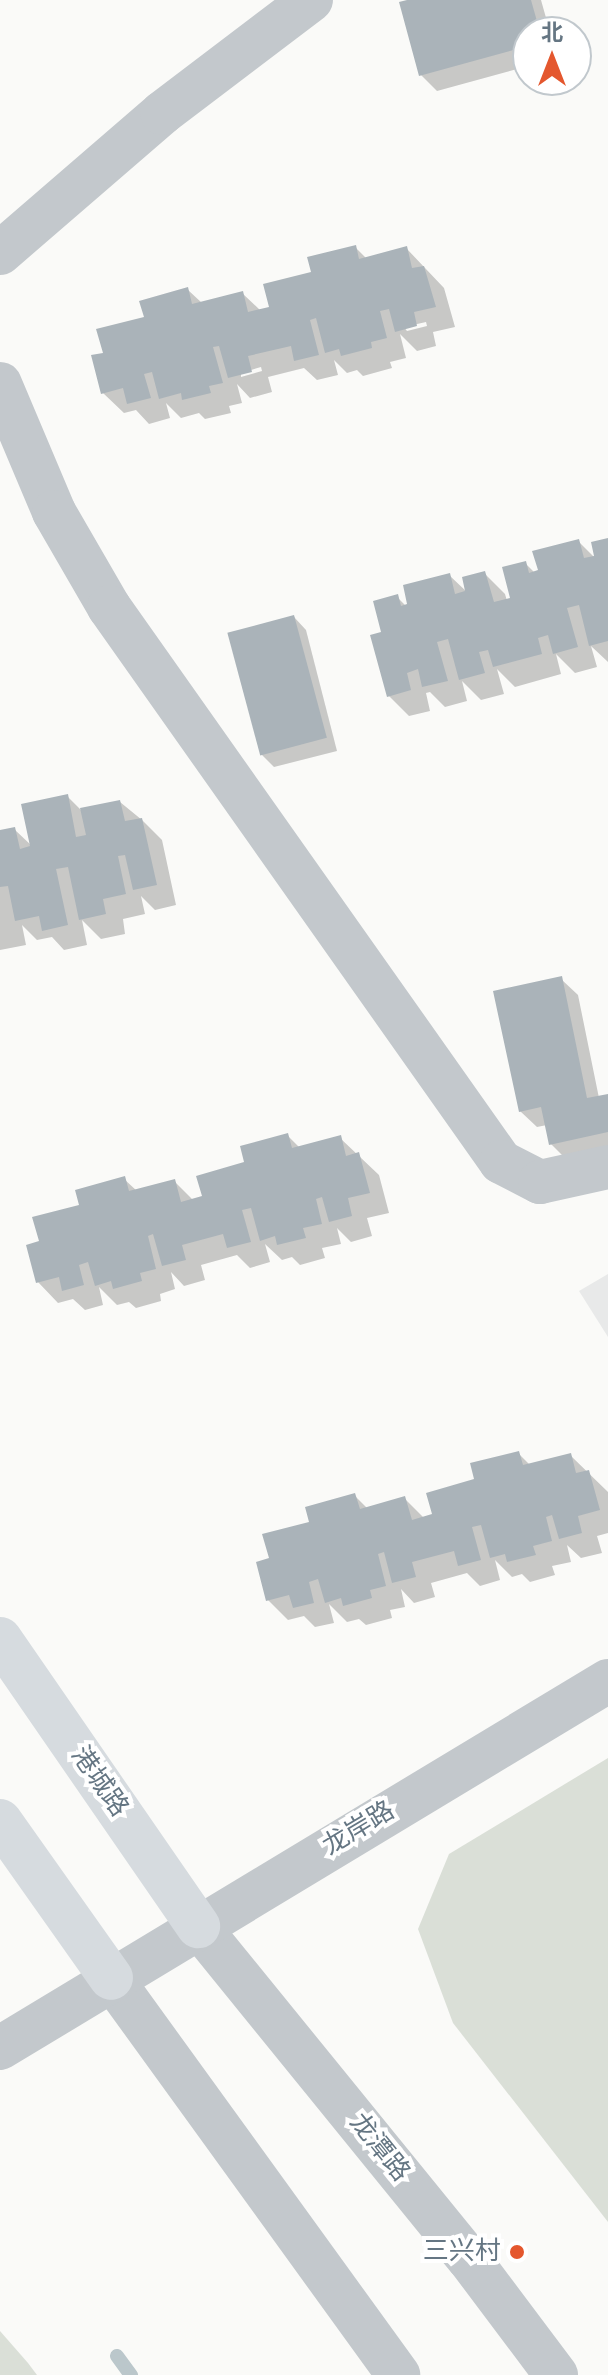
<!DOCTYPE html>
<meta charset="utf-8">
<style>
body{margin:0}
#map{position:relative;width:608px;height:2375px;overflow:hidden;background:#fafaf8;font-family:"Sofia Sans Condensed","Noto Sans SC",sans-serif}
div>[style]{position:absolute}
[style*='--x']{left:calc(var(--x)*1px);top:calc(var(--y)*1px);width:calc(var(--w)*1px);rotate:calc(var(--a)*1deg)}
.built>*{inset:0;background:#e8e9e9}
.green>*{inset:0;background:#dadfd7}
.shadow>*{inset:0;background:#0003}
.stream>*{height:14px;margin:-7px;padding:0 7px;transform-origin:7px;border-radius:7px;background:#bbc7cb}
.building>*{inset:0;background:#aab3b9;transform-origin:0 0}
.minor>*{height:44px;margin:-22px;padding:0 22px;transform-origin:22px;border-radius:22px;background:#c3c8cc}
.major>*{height:44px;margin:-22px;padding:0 22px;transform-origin:22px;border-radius:22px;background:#d6dbdf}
.dots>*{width:22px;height:22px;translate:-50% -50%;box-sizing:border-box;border:4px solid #fff;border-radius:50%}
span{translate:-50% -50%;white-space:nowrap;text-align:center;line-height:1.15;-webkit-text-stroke:8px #fff;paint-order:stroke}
.street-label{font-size:26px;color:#657683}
.poi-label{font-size:26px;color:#657683}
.right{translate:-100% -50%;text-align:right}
.north{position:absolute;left:512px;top:16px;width:80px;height:80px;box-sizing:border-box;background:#fff;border:2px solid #c1c8cd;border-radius:50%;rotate:0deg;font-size:22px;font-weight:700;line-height:32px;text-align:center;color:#657683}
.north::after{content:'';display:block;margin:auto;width:28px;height:36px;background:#e4572e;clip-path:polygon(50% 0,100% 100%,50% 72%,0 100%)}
</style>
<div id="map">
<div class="built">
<div style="clip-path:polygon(608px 1274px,608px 1337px,579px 1291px)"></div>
</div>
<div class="green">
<div style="clip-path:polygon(608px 1758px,608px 2222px,453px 2023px,418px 1929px,449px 1854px)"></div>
<div style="clip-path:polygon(0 2331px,28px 2363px,37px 2375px,0 2375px)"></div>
</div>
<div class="shadow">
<div style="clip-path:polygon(414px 0,541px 0,550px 32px,528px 32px,528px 66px,437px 91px,421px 75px)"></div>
<div style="clip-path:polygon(evenodd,355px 247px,367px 259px,407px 249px,444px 288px,455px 327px,433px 332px,436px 346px,417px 351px,400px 334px,406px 358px,390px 362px,392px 368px,363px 376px,357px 370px,347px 373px,334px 360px,338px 375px,317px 380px,304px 368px,268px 377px,272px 392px,250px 398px,237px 384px,242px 403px,229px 406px,231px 413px,205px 419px,199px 413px,181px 418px,166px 403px,170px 418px,149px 424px,136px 410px,124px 413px,103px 393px,105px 354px,146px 318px,188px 290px,202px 303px,242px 293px,261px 311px,271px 308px,313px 273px,355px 247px,426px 322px,427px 326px,407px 331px,404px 327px,426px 322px,355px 247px,261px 367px,262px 371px,241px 377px,241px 373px,261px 367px)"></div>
<div style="clip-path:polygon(608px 540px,608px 662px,591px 646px,597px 667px,575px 673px,556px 654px,561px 674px,515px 687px,497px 669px,504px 694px,481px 700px,462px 681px,467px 701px,445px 707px,430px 692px,426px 693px,430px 711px,409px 716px,389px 696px,384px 633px,397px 597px,410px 610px,449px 575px,468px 593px,484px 573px,505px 594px,507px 601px,512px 600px,525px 563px,535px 573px,579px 542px,598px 561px)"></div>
<div style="clip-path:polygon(294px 617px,306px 630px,337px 751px,274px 767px,261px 754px)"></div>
<div style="clip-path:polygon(67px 796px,81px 810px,120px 802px,142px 820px,162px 840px,176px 905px,155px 910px,141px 896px,145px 914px,123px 919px,125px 934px,101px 939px,82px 920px,87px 945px,64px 950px,52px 937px,37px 940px,22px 925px,26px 945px,0 950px,0 832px,14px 829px,32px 846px)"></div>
<div style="clip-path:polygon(561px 979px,578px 995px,599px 1098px,608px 1096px,608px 1151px,567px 1160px,551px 1144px,547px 1125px,537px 1127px,520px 1111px)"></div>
<div style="clip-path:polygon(287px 1135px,300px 1148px,340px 1138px,379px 1175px,389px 1213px,367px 1218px,372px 1236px,351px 1242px,337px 1228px,341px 1244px,322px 1248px,325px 1258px,300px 1265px,292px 1257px,282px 1260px,265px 1244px,270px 1262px,250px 1268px,237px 1255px,201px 1265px,205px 1280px,184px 1286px,171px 1272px,175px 1289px,160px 1294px,161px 1301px,136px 1308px,129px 1302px,117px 1305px,99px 1287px,103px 1305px,85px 1310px,73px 1299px,58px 1303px,38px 1282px,41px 1242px,81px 1206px,124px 1179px,137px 1191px,175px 1182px,194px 1201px,205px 1198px)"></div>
<div style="clip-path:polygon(518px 1453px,530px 1465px,570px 1455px,608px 1492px,608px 1533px,597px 1536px,602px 1553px,581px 1558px,567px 1545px,571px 1562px,552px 1566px,555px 1575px,530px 1582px,522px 1574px,512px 1577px,495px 1560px,500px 1580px,480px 1586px,467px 1573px,431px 1583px,435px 1597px,414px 1603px,401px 1589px,405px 1607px,390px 1610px,392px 1618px,366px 1625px,359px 1619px,347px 1622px,329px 1604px,334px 1623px,315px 1627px,304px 1616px,288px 1620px,268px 1600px,271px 1560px,311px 1523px,355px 1496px,368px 1509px,405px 1499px,424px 1518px,435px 1516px)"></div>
</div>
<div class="stream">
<div style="--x:117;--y:2356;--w:24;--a:54"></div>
</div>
<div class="building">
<div style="clip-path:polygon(407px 0,531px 0,540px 32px,528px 32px,528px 46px,419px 76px,399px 2px)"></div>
<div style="clip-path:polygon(356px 245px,359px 259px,407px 246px,412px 268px,424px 266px,436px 307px,414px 312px,417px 326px,395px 332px,389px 309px,380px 311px,387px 338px,371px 342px,372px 348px,341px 356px,339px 349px,325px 353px,316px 318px,310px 320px,319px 355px,294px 361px,291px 346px,248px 356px,252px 372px,228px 378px,219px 346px,213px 347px,223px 383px,209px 386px,211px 393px,182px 400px,181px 393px,159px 399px,152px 372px,144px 374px,151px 398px,127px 404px,123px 388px,101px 394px,91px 355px,103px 353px,96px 329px,144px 317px,139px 301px,188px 287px,192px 304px,243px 291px,248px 312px,269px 307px,263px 284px,311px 272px,307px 257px)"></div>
<div style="clip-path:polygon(608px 538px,608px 641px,589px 646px,579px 605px,567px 608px,578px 647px,553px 654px,548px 635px,538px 638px,542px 654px,493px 667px,488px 650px,479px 652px,485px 673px,459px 680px,448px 639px,437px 642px,448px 681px,422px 687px,418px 669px,407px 673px,411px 690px,387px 697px,370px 635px,381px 632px,373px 601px,398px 594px,401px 606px,407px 604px,403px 585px,450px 573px,455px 594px,465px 591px,462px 577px,485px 571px,494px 602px,510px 598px,502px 567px,526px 561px,529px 573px,538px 570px,532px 551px,579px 539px,584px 558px,594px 556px,591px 542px)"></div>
<div style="left:294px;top:615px;width:127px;height:69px;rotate:75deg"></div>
<div style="clip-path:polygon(68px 794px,76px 837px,86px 835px,80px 808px,120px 800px,125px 821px,142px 818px,157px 885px,133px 890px,125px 855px,118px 856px,126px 894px,103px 899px,106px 914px,79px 920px,68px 867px,56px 869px,68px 925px,42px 931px,39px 916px,15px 921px,8px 886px,0 887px,0 830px,15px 827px,20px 849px,30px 846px,21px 804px)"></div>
<div style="clip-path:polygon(562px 976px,587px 1098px,608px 1094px,608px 1132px,549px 1145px,541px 1107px,519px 1112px,493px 991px)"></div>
<div style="clip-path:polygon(288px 1133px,292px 1148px,341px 1135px,346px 1156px,359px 1152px,370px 1193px,348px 1198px,352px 1216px,329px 1222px,322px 1197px,316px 1199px,322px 1224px,303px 1228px,306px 1238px,277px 1245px,275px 1236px,260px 1241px,251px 1208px,242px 1210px,251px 1242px,227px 1248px,223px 1234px,182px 1245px,186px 1260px,162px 1266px,153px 1234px,148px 1236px,156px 1269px,140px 1273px,142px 1281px,113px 1289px,111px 1281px,95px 1286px,88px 1262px,79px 1265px,84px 1285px,62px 1291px,59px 1277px,36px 1283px,26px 1245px,39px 1241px,32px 1217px,79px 1205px,75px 1190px,125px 1176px,129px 1191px,175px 1179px,181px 1202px,202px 1196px,196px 1176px,244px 1162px,240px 1146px)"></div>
<div style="clip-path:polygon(519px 1451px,523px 1465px,571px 1453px,576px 1473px,589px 1470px,600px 1510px,578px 1516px,582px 1533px,559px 1539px,552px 1515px,546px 1517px,552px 1541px,533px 1546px,536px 1555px,507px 1562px,505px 1554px,490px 1558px,481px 1525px,472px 1527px,481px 1560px,458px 1566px,454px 1551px,412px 1562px,416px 1577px,392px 1583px,384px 1552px,378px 1554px,386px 1586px,370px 1590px,372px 1598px,343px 1606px,341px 1598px,325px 1603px,318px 1579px,309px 1582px,314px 1603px,293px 1608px,289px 1595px,266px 1601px,256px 1562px,269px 1558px,262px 1534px,309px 1522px,305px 1507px,355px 1493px,360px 1509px,405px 1496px,412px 1520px,432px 1514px,426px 1493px,474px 1479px,470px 1463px)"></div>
</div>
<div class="minor">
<div style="--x:0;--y:253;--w:214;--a:-40.8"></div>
<div style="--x:162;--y:113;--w:187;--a:-37.2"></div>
<div style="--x:0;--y:384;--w:139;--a:67.1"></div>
<div style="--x:54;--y:512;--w:110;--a:59.9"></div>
<div style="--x:109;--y:607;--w:679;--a:54.77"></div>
<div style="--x:501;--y:1162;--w:44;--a:27.1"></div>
<div style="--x:540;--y:1182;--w:70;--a:-12.4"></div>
<div style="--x:198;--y:1926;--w:429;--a:50.9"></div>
<div style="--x:469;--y:2259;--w:145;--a:53.1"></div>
<div style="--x:111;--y:1978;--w:490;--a:54.1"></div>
<div style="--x:0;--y:2048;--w:710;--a:-31.12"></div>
</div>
<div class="major">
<div style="--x:0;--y:1639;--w:349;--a:55.4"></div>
<div style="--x:0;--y:1821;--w:192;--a:54.7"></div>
</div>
<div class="dots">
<div style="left:517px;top:2252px;background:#e4572e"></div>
</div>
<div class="street-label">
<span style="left:99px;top:1782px;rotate:55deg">港城路</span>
<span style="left:359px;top:1829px;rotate:-31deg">龙岸路</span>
<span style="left:379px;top:2148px;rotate:51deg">龙潭路</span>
</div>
<div class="poi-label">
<span class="right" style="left:501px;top:2252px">三兴村</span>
</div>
<div class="north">北</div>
</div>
